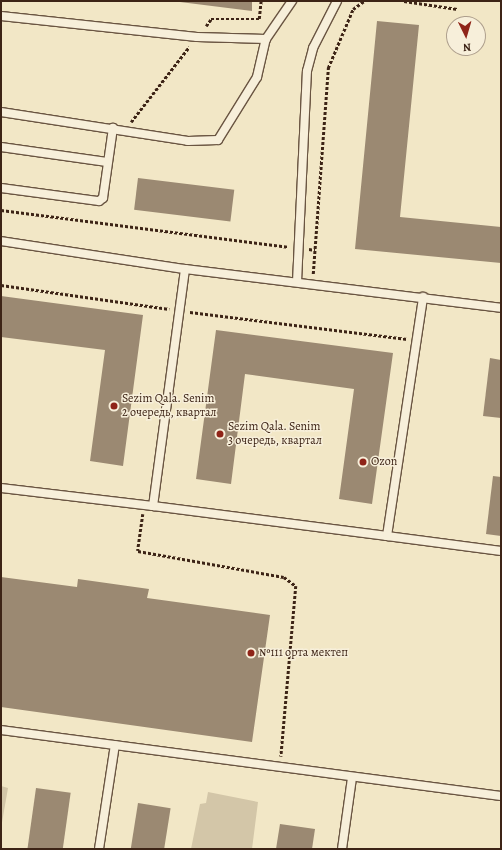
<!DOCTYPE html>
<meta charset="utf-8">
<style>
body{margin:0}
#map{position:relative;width:502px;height:850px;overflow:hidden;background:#f2e7c6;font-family:Alegreya,serif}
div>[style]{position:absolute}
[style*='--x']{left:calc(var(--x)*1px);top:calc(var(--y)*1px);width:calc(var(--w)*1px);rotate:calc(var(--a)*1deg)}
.green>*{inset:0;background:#d3c6a8}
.building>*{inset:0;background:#9b8972;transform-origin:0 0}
.path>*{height:2.5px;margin-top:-1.25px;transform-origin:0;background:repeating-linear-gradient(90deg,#3d2416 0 3px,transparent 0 5px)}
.roads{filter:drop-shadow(1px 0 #6a5542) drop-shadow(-1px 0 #6a5542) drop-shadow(0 1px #6a5542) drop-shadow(0 -1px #6a5542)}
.lane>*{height:8px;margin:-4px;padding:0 4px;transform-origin:4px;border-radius:4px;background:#f7efda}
.dots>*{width:11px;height:11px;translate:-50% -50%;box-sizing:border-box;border:2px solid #f7efda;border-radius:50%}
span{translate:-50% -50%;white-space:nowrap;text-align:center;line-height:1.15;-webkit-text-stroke:3px #f7efda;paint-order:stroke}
.poi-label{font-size:12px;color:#3d2416}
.left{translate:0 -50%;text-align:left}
.frame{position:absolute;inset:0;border:2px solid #3d2416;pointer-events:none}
.north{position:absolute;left:446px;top:16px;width:40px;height:40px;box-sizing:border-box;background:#f7efda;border:1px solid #ad9e8c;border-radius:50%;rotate:175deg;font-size:11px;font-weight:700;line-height:16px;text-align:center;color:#3d2416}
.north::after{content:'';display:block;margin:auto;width:14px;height:18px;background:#8f2418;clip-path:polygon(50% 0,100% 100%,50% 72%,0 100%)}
</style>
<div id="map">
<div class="green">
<div style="clip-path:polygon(1px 786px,8px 788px,1px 828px)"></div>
<div style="clip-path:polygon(208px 792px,258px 802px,252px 849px,191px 849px,200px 804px,206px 803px)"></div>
</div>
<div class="building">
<div style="clip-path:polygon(180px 1px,252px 1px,252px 11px,180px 2px)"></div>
<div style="clip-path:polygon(377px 21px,419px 25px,400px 217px,501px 227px,501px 263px,355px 249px)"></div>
<div style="left:138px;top:178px;width:97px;height:32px;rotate:7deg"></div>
<div style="clip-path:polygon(1px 296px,143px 315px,123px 466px,90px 461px,105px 350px,1px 337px)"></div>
<div style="clip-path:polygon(216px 330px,393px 353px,372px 504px,339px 499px,354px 389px,245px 374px,231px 484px,196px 479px)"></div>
<div style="clip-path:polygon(490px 358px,501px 360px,501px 418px,483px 416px)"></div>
<div style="clip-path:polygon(493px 476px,501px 477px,501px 536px,486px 534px)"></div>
<div style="clip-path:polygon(1px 577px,77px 587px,78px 579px,149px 589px,147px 598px,270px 615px,252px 742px,1px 707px)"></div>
<div style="left:36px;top:788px;width:35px;height:62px;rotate:8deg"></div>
<div style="left:138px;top:803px;width:33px;height:46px;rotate:9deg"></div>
<div style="clip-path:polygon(280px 824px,315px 829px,312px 849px,276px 849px)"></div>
</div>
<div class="path">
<div style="--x:404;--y:1;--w:54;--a:8.6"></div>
<div style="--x:206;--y:26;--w:9;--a:-54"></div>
<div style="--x:211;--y:19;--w:48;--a:0"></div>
<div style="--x:259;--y:19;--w:18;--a:-84"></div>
<div style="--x:131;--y:122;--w:95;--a:-52.3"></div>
<div style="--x:1;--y:210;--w:289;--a:7.3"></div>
<div style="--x:309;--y:249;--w:6;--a:9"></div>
<div style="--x:313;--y:274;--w:207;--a:-85.8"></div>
<div style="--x:328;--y:68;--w:64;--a:-67"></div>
<div style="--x:353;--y:9;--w:14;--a:-36"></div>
<div style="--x:1;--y:285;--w:170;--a:8.1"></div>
<div style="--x:190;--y:312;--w:219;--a:7.1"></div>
<div style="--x:143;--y:514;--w:37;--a:98"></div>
<div style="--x:138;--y:551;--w:148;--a:10.1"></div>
<div style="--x:284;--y:577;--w:15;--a:37"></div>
<div style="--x:296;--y:586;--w:171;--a:95"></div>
</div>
<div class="roads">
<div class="lane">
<div style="--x:1;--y:16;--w:197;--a:6.1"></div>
<div style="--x:197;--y:37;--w:69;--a:1.7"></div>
<div style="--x:1;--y:112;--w:189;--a:8.8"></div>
<div style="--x:188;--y:141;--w:30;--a:-2"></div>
<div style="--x:218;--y:140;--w:74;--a:-58.2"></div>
<div style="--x:257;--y:77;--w:39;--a:-77"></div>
<div style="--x:266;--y:39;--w:46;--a:-55.6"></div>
<div style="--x:1;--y:147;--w:107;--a:8.1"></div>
<div style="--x:1;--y:188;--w:99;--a:7.6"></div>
<div style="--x:99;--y:201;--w:5;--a:-37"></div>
<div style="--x:103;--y:198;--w:71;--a:-81.9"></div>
<div style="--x:1;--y:241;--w:186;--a:8.7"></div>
<div style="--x:185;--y:269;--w:318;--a:7"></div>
<div style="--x:297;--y:282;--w:211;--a:-87.3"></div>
<div style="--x:307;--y:71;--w:24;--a:-75"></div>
<div style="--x:313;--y:48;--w:53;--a:-62.9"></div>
<div style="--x:1;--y:488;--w:153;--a:6.8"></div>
<div style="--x:153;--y:506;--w:239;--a:-82.3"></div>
<div style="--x:153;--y:506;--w:236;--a:7.3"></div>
<div style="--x:387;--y:536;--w:242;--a:-81.4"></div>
<div style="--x:387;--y:536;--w:115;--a:7.5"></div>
<div style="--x:1;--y:730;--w:504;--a:7.52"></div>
<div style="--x:99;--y:849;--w:105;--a:-81.3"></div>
<div style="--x:342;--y:849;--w:72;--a:-82"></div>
</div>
</div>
<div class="dots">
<div style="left:114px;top:406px;background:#8f2418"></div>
<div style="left:220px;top:434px;background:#8f2418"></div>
<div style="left:363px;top:462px;background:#8f2418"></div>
<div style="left:251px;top:653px;background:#8f2418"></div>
</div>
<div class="poi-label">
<span class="left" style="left:122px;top:406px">Sezim Qala. Senim<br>2 очередь, квартал</span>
<span class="left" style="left:228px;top:434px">Sezim Qala. Senim<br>3 очередь, квартал</span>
<span class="left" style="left:371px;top:462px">Ozon</span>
<span class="left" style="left:259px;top:653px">№111 орта мектеп</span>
</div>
<div class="frame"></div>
<div class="north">N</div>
</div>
